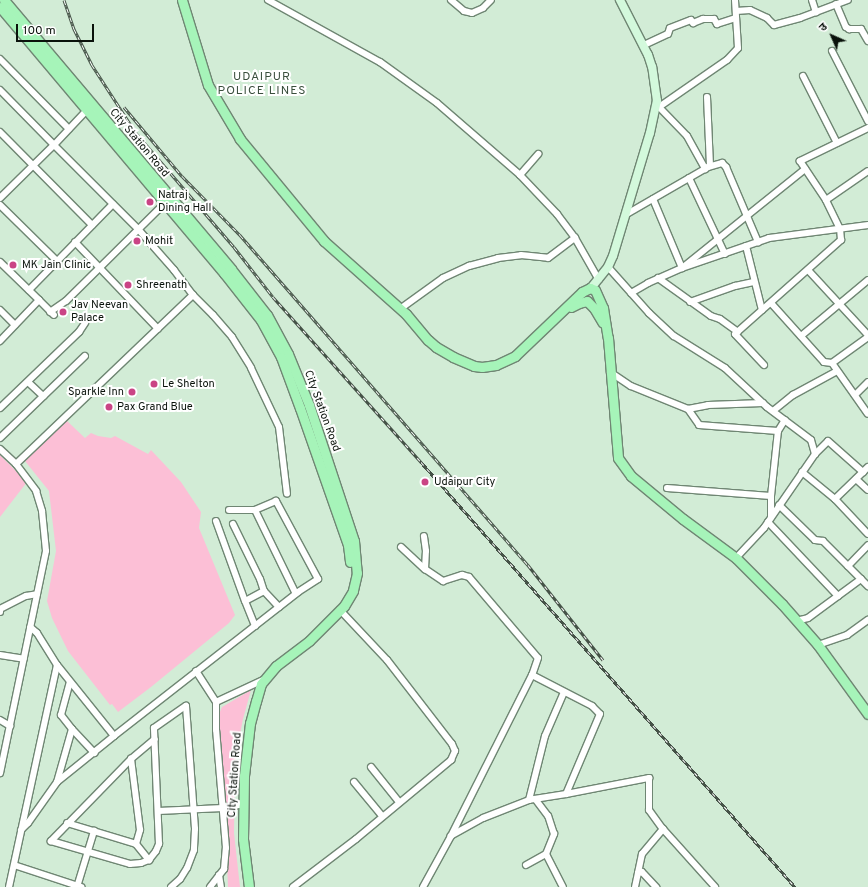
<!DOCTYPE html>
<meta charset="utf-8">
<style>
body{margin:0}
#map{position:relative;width:868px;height:887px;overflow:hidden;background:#d2ecd6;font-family:Overpass,"Noto Sans Devanagari",sans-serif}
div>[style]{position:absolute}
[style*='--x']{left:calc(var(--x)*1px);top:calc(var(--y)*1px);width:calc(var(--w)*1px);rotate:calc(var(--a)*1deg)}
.green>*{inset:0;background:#fcbfd6}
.roads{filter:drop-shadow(1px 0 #6f8673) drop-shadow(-1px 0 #6f8673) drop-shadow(0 1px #6f8673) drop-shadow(0 -1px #6f8673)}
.street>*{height:6px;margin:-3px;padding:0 3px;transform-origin:3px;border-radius:3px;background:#fff}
.secondary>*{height:8px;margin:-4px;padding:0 4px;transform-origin:4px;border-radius:4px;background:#d3f9dc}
.primary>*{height:9px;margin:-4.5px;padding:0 4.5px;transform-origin:4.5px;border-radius:4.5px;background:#a6f4b9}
.rail>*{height:3px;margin-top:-1.5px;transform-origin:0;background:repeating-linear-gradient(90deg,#fff 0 4.5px,#455247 0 9px);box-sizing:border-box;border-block:1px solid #455247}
.dots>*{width:11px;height:11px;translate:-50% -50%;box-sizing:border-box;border:2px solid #fff;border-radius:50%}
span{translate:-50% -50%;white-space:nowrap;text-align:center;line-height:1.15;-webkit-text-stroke:4px #fff;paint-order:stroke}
.street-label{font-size:11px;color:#0a120b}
.poi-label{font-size:11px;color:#0a120b}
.left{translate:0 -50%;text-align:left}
.right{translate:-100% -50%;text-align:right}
.neighbourhood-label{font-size:12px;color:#3a4f3d;letter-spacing:1px}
.north{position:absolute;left:812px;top:16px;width:40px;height:40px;-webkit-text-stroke:3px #fff;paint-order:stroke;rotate:315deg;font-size:11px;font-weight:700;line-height:16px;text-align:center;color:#0a120b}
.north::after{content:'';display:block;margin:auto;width:14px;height:18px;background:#0a120b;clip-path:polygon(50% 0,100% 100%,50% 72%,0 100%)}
.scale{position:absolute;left:16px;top:24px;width:78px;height:18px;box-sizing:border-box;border:2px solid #0a120b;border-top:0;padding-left:5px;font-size:12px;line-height:14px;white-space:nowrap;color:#0a120b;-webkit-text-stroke:3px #fff;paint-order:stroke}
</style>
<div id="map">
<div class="green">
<div style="clip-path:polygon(66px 420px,85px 438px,91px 433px,98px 436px,111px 438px,115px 436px,148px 454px,151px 450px,181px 482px,201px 512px,199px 528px,235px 615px,229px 623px,151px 687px,118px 712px,112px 704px,110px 705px,68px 651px,52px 618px,47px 601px,56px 551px,49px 491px,25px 461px)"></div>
<div style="clip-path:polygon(0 455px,27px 482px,0 517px)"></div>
<div style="clip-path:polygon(251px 690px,243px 719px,235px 760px,234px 833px,240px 887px,228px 887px,224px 787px,219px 714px,222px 707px)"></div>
</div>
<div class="roads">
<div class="street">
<div style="--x:268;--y:0;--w:128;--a:29"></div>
<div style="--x:380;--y:62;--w:70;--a:35.7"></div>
<div style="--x:437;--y:103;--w:110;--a:40.9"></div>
<div style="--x:520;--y:175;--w:54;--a:46.5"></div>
<div style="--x:557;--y:214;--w:30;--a:53"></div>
<div style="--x:575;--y:238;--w:48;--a:60.3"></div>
<div style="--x:451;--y:0;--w:17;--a:40"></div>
<div style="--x:464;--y:11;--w:8;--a:14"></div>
<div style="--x:472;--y:13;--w:12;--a:-24"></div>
<div style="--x:483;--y:8;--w:11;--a:-45"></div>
<div style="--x:812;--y:0;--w:13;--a:72"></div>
<div style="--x:836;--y:4;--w:25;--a:67"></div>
<div style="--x:846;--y:27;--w:4;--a:34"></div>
<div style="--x:849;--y:29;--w:12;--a:0"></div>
<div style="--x:861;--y:29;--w:14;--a:60"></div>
<div style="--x:736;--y:11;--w:14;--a:-4"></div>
<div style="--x:750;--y:10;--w:19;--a:25"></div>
<div style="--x:767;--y:18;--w:10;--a:45"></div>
<div style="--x:774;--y:25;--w:27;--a:-15"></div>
<div style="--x:800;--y:18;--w:51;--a:-20.6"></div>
<div style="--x:644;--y:45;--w:26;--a:-25"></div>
<div style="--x:668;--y:34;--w:6;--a:-72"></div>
<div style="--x:670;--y:28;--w:22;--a:-21"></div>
<div style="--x:691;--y:20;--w:4;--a:56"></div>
<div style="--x:693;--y:23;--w:11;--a:-22"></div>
<div style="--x:703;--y:19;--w:11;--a:0"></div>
<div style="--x:714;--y:19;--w:6;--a:59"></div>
<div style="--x:717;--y:24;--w:20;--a:-18"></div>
<div style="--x:832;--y:51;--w:79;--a:62.8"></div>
<div style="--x:0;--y:59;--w:98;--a:45.4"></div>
<div style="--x:803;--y:76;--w:75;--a:63.1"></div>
<div style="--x:0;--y:90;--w:77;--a:45.5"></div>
<div style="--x:54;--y:145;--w:47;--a:-46.7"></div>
<div style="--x:707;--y:97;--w:69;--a:87.5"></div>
<div style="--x:656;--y:107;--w:3;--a:0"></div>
<div style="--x:659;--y:107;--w:83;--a:-34.7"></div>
<div style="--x:727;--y:60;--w:16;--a:-47"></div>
<div style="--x:738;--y:48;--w:48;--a:-93.6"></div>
<div style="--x:659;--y:107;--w:40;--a:46"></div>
<div style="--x:687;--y:136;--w:38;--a:61"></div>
<div style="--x:868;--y:128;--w:76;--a:154.1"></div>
<div style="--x:800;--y:161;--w:47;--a:56.3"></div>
<div style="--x:826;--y:200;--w:51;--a:-34.6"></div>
<div style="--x:0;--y:132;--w:131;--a:45.3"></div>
<div style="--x:520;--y:175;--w:28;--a:-49"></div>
<div style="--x:689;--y:178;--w:84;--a:64.7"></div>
<div style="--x:0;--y:198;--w:76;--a:-44.5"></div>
<div style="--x:54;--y:145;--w:119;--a:45"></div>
<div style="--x:138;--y:229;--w:55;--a:48.7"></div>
<div style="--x:174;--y:270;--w:31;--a:53"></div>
<div style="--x:193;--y:295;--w:28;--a:45"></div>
<div style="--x:213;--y:315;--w:29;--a:49"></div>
<div style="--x:232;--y:337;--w:36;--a:58"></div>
<div style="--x:251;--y:368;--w:65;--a:64.6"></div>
<div style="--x:279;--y:427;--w:67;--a:83.2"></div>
<div style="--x:653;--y:199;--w:75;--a:67.2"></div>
<div style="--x:682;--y:268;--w:158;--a:-38.8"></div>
<div style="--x:0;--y:205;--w:80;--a:44.5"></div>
<div style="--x:625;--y:215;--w:96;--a:-30"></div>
<div style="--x:708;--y:167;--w:15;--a:-16"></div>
<div style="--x:722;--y:163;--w:6;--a:45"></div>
<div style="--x:726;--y:167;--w:82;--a:66.9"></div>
<div style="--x:75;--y:242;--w:120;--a:46.3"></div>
<div style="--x:746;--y:246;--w:66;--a:76"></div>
<div style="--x:0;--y:262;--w:54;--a:44.3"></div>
<div style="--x:39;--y:300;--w:57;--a:133.6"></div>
<div style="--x:608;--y:267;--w:62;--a:48.3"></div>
<div style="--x:649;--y:313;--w:34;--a:43"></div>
<div style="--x:674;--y:336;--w:60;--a:32.1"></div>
<div style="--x:725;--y:368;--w:57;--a:42.9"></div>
<div style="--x:767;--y:407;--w:55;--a:36.9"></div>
<div style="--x:811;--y:440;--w:15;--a:74"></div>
<div style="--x:808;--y:270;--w:88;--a:47.3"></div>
<div style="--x:658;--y:278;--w:65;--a:35.6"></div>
<div style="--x:711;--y:316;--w:9;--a:18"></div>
<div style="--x:720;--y:319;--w:22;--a:36"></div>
<div style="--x:29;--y:290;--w:120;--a:-45.7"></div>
<div style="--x:631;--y:293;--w:20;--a:-30"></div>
<div style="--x:648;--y:283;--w:37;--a:-24"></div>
<div style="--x:682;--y:268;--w:92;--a:-19"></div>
<div style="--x:769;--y:238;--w:100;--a:-7.5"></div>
<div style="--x:39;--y:300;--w:21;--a:45"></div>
<div style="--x:690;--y:302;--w:48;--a:-19.6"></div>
<div style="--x:735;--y:286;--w:19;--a:-12"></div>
<div style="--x:771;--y:303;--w:79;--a:48.1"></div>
<div style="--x:824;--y:362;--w:8;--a:7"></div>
<div style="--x:832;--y:363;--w:62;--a:54.8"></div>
<div style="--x:400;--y:309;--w:53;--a:-35.8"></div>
<div style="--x:443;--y:278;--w:29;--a:-25"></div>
<div style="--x:469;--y:266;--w:30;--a:-15"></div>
<div style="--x:498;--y:258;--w:23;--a:-7"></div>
<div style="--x:521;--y:255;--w:27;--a:6"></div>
<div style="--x:548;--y:258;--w:34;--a:-37"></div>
<div style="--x:0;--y:310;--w:21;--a:45"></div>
<div style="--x:50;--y:312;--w:19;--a:-35"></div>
<div style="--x:66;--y:301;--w:144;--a:-44.7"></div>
<div style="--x:801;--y:336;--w:87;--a:-39.9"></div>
<div style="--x:832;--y:363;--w:44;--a:-35.8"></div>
<div style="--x:764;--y:365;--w:42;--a:-133.1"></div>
<div style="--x:735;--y:334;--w:142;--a:-41.6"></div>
<div style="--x:841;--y:240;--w:11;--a:-95"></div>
<div style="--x:840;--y:229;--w:32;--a:-116"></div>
<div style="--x:610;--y:372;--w:25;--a:34"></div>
<div style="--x:631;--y:386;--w:61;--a:22"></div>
<div style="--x:688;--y:409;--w:19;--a:55"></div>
<div style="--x:699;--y:425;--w:79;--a:4.3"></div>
<div style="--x:28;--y:382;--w:21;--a:43"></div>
<div style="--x:855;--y:395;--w:18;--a:-45"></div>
<div style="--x:0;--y:408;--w:110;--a:-43.9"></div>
<div style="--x:79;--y:332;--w:11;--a:-56"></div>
<div style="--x:688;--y:409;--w:20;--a:-11"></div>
<div style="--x:708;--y:405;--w:55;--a:-2.1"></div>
<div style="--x:773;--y:411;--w:26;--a:-39"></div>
<div style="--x:793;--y:395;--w:50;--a:-28.6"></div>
<div style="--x:0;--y:438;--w:118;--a:-44"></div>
<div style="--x:0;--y:449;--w:22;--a:43"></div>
<div style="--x:16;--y:464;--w:34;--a:53"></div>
<div style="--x:36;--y:491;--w:21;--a:73"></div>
<div style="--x:42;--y:511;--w:40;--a:84.3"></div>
<div style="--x:46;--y:551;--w:227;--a:101.7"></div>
<div style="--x:16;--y:464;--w:245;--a:-43.7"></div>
<div style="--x:802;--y:472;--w:43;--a:39.3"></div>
<div style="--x:835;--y:499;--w:48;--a:46.7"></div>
<div style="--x:856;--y:479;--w:16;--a:43"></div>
<div style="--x:667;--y:488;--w:104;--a:4.4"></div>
<div style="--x:835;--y:499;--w:46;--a:-44.1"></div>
<div style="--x:779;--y:505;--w:50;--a:44.2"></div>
<div style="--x:815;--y:540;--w:8;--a:7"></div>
<div style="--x:823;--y:541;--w:64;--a:45"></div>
<div style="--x:255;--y:510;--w:93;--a:64"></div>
<div style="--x:771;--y:517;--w:21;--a:-90"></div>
<div style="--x:771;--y:496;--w:65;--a:-83.9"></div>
<div style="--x:778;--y:431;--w:13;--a:-58"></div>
<div style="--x:216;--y:521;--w:85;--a:70.1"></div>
<div style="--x:768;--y:522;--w:102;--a:46.6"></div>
<div style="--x:233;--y:524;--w:61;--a:63.9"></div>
<div style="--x:260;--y:579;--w:13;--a:72"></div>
<div style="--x:264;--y:591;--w:21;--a:152"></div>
<div style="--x:245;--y:601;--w:27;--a:68"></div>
<div style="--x:401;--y:547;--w:33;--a:43"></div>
<div style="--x:425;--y:569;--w:18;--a:-87"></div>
<div style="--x:426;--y:551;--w:15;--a:-98"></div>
<div style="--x:736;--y:558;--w:41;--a:-47"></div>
<div style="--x:764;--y:528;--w:90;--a:-55.4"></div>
<div style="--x:815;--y:454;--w:18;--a:-45"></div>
<div style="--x:828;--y:441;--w:47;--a:41.5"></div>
<div style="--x:848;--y:566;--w:29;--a:-46"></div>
<div style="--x:425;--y:569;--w:22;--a:34"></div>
<div style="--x:443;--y:581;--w:20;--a:-18"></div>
<div style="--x:462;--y:575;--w:7;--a:16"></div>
<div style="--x:469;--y:577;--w:106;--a:49.6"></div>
<div style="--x:538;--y:658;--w:18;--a:109"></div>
<div style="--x:532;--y:675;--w:68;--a:27.3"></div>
<div style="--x:592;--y:706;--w:11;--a:45"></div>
<div style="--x:600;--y:714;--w:87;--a:113"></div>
<div style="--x:566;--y:794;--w:37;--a:171"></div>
<div style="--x:529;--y:800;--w:49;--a:158.6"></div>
<div style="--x:483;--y:818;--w:37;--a:151"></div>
<div style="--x:264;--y:591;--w:22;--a:47"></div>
<div style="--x:0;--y:612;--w:3;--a:-90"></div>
<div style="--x:0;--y:609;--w:29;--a:-27"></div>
<div style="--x:26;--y:596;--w:11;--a:-10"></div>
<div style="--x:796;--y:621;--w:12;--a:-14"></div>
<div style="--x:808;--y:618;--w:66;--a:-36.3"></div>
<div style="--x:818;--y:645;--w:31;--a:-19"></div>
<div style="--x:847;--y:635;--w:26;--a:-36"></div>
<div style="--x:0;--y:655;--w:24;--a:9"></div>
<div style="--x:57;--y:665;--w:91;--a:51.2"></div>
<div style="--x:114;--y:736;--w:234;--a:-38"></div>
<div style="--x:298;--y:592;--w:24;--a:-33"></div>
<div style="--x:318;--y:579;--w:89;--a:-118.3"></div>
<div style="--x:276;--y:501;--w:23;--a:157"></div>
<div style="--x:255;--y:510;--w:26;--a:180"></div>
<div style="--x:196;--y:671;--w:37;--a:57"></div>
<div style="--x:0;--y:720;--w:12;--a:31"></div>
<div style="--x:72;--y:729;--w:33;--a:47"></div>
<div style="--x:131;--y:759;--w:31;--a:-40"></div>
<div style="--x:371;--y:767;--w:45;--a:51.3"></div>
<div style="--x:57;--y:782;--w:55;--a:-74.2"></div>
<div style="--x:72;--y:729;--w:18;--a:-128"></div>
<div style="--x:61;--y:715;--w:34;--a:-75"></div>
<div style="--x:354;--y:782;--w:44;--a:50.5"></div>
<div style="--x:566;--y:794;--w:85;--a:-10.9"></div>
<div style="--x:649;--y:778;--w:32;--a:90"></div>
<div style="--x:649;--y:810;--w:24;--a:54"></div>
<div style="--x:663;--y:829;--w:78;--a:48.1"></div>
<div style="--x:529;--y:800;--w:66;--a:-76"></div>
<div style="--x:545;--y:736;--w:48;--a:-66.6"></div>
<div style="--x:158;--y:811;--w:65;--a:-2.6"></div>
<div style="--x:223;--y:808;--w:21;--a:-11"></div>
<div style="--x:67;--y:823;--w:72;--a:16.9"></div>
<div style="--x:136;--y:844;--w:21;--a:51"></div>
<div style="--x:21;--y:830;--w:10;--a:-45"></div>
<div style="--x:28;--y:823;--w:50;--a:-54.7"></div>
<div style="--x:57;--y:782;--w:73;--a:-38.9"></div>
<div style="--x:136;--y:844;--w:15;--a:-74"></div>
<div style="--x:140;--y:830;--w:72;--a:-97.2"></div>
<div style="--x:131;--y:759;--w:115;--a:134.3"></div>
<div style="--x:51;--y:841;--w:82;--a:16.2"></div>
<div style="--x:130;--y:864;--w:11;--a:-5"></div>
<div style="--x:141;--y:863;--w:9;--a:-21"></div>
<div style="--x:149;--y:860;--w:11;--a:-52"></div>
<div style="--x:156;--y:851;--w:8;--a:-67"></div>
<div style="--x:159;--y:844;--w:116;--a:-92.5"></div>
<div style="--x:154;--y:728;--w:39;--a:-35"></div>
<div style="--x:186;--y:706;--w:123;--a:85.8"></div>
<div style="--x:195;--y:829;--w:21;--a:93"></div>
<div style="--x:194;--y:850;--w:19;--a:111"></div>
<div style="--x:187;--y:868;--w:13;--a:122"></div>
<div style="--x:180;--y:879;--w:12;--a:138"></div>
<div style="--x:546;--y:854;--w:37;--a:63"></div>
<div style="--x:14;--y:865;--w:71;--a:18.2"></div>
<div style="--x:526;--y:865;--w:23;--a:-29"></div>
<div style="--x:546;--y:854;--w:22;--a:-68"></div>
<div style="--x:554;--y:834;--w:19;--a:-108"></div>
<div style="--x:548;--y:816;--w:21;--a:-127"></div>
<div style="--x:638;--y:873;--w:4;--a:-14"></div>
<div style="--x:642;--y:872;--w:21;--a:47"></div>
<div style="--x:219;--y:875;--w:12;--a:81"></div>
<div style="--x:9;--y:887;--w:227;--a:-77.8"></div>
<div style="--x:57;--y:665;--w:38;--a:-122"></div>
<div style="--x:37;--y:633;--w:9;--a:-139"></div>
<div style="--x:77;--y:887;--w:59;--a:-73.1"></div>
<div style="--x:210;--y:887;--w:23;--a:-52"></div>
<div style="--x:224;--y:869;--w:21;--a:-85"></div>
<div style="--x:226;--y:848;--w:118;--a:-94.8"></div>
<div style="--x:216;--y:730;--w:28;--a:-90"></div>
<div style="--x:216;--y:702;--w:52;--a:-25.1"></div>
<div style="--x:293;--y:887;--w:79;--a:-37.3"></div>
<div style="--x:356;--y:839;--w:124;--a:-39.7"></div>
<div style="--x:451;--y:760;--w:10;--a:-66"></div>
<div style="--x:455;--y:751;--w:8;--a:-113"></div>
<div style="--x:452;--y:744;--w:106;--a:-127.7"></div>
<div style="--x:387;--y:660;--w:69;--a:-133.2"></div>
<div style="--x:423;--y:887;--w:58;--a:-61.2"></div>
<div style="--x:451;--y:836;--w:180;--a:-63.3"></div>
<div style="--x:635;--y:887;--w:34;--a:-78"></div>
<div style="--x:642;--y:854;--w:33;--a:-50"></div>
</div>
<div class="secondary">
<div style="--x:591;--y:288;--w:27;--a:-51"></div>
<div style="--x:608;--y:267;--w:12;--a:-66"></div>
<div style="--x:613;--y:256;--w:128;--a:-73.3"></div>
<div style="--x:650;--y:133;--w:33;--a:-78"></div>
<div style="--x:657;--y:101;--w:34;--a:-98"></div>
<div style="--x:652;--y:67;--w:13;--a:-108"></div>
<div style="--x:648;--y:55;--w:62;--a:-117"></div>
</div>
<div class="primary">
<div style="--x:4;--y:0;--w:352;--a:49.8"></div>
<div style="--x:231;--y:269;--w:58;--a:52"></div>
<div style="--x:267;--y:315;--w:44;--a:61.7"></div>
<div style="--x:288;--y:354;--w:55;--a:67.6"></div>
<div style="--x:309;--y:405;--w:143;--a:71.7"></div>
<div style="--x:354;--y:541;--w:32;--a:85"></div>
<div style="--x:357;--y:573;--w:18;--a:103"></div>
<div style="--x:353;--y:591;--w:17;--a:121"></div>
<div style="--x:344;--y:606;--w:49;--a:135"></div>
<div style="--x:309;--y:641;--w:41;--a:142.9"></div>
<div style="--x:276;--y:666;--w:23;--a:130"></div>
<div style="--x:261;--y:684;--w:18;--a:106"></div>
<div style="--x:256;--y:701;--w:23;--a:105"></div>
<div style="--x:250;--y:723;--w:53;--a:96.5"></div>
<div style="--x:244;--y:776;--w:63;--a:90.9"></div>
<div style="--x:243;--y:839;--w:48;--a:82.9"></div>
<div style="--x:182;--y:0;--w:89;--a:73"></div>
<div style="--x:208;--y:85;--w:63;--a:59.3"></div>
<div style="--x:240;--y:139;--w:132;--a:50.5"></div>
<div style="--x:324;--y:241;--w:110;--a:41.7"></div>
<div style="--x:406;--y:314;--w:34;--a:50"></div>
<div style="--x:428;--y:340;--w:11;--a:41"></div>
<div style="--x:436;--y:347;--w:20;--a:30"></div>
<div style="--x:453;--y:357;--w:23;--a:23"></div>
<div style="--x:474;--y:366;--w:8;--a:7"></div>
<div style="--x:482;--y:367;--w:14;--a:-8"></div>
<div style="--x:496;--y:365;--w:21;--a:-25"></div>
<div style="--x:515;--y:356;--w:93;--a:-43.7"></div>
<div style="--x:582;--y:292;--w:9;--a:-27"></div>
<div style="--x:590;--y:288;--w:5;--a:22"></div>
<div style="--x:595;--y:290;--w:20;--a:66"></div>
<div style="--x:603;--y:308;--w:30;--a:81"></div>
<div style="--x:608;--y:338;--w:120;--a:85.2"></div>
<div style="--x:618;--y:458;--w:22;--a:54"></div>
<div style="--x:631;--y:476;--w:67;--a:39.6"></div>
<div style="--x:683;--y:519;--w:66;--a:36.3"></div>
<div style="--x:736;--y:558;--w:65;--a:45"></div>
<div style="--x:782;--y:604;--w:55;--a:48.7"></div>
<div style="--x:818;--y:645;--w:85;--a:54.1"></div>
<div style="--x:0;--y:7;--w:348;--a:49.9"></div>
<div style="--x:224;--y:273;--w:60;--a:51.8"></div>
<div style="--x:261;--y:320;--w:42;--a:61.6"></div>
<div style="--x:281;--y:357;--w:54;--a:69.6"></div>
<div style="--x:300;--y:408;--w:145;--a:70.7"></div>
<div style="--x:348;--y:545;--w:17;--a:83"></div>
<div style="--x:571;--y:307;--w:9;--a:-27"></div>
<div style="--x:579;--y:303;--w:8;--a:-14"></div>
<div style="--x:587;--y:301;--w:10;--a:45"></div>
<div style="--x:594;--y:308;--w:17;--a:59"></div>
</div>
</div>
<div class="rail">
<div style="--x:64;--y:0;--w:31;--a:71"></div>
<div style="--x:74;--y:29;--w:40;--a:63.4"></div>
<div style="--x:92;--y:65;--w:81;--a:57.1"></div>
<div style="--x:136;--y:133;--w:150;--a:49.3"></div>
<div style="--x:234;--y:247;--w:63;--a:52"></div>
<div style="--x:273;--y:297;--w:222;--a:48.1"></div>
<div style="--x:421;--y:462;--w:566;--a:48.65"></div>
<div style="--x:124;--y:107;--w:90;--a:50"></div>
<div style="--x:182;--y:176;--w:83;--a:45.5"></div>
<div style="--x:240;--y:235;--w:438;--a:48.9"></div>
<div style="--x:528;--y:565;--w:121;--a:51.7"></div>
</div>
<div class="dots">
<div style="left:150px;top:202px;background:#ca4485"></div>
<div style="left:137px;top:241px;background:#ca4485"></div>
<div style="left:13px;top:265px;background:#ca4485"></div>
<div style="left:128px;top:285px;background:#ca4485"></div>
<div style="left:63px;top:312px;background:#ca4485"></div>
<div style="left:154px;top:384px;background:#ca4485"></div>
<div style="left:132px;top:392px;background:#ca4485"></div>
<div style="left:109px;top:407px;background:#ca4485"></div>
<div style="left:425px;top:482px;background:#ca4485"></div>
</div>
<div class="street-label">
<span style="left:139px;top:143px;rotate:50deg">City Station Road</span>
<span style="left:322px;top:411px;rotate:70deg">City Station Road</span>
<span style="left:235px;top:775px;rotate:-86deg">City Station Road</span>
</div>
<div class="poi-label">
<span class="left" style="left:158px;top:202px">Natraj<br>Dining Hall</span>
<span class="left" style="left:145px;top:241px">Mohit</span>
<span class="left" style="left:22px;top:265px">MK Jain Clinic</span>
<span class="left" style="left:136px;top:285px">Shreenath</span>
<span class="left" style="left:71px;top:312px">Jav Neevan<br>Palace</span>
<span class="left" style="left:162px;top:384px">Le Shelton</span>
<span class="right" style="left:124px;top:392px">Sparkle Inn</span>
<span class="left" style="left:117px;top:407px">Pax Grand Blue</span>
<span class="left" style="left:434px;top:482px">Udaipur City</span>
</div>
<div class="neighbourhood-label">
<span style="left:262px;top:85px">UDAIPUR<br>POLICE LINES</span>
</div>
<div class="north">उ</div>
<div class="scale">100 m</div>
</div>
